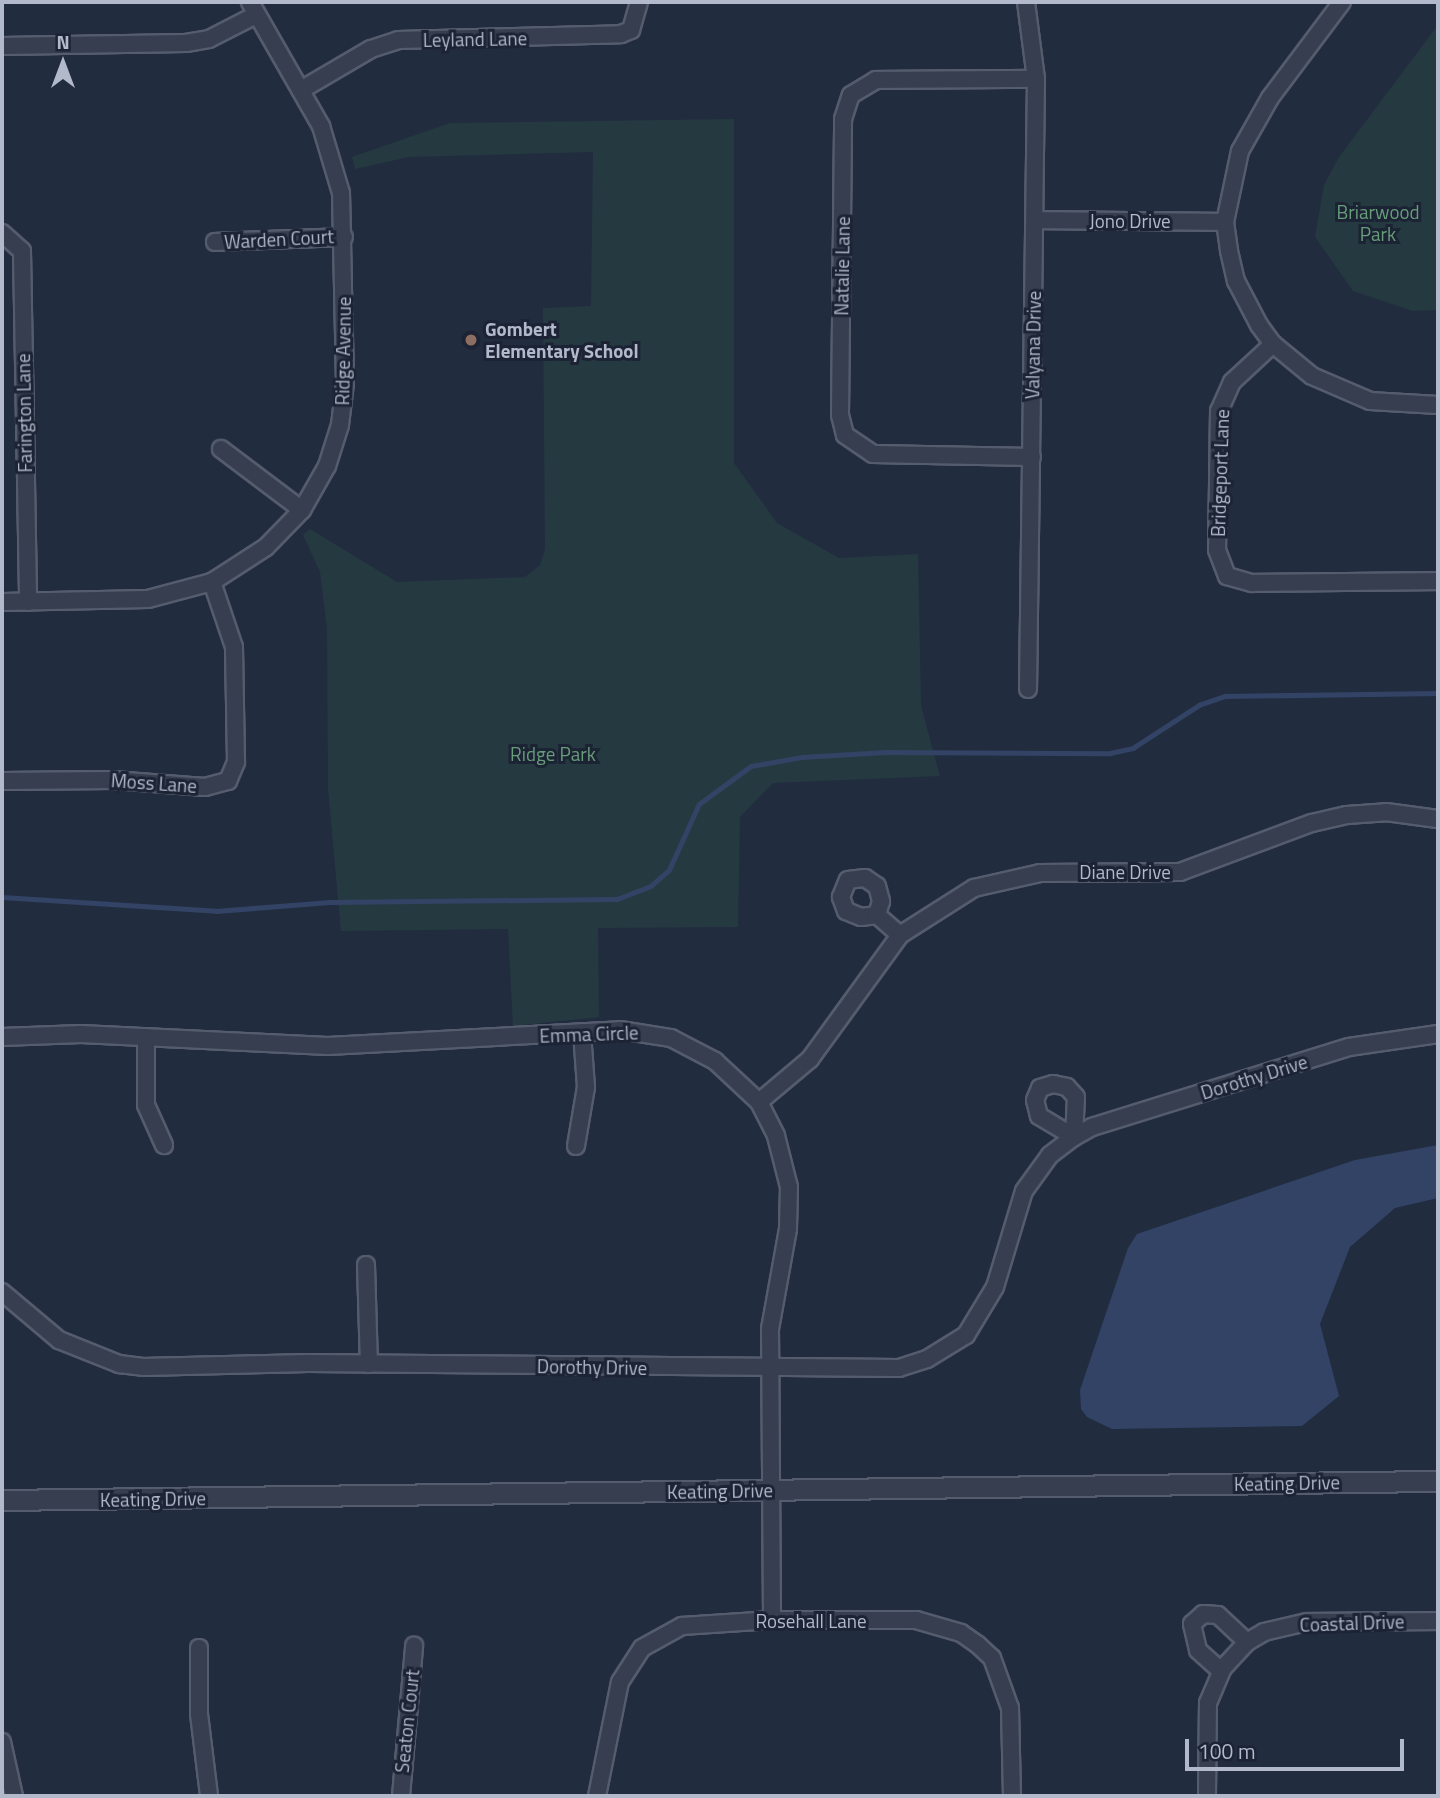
<!DOCTYPE html>
<style>
body{margin:0}
#map{position:relative;width:1440px;height:1798px;overflow:hidden;background:#222c3f;font-family:"Titillium Web",sans-serif}
div>[style]{position:absolute}
[style*='--x']{left:calc(var(--x)*1px);top:calc(var(--y)*1px);width:calc(var(--w)*1px);rotate:calc(var(--a)*1deg)}
.green>*{inset:0;background:#243a40}
.water>*{inset:0;background:#324366}
.stream>*{height:4.5px;margin:-2.25px;padding:0 2.25px;transform-origin:2.25px;border-radius:2.25px;background:#324366}
.roads{filter:drop-shadow(2px 0 #545c6d) drop-shadow(-2px 0 #545c6d) drop-shadow(0 2px #545c6d) drop-shadow(0 -2px #545c6d)}
.minor>*{height:16px;margin:-8px;padding:0 8px;transform-origin:8px;border-radius:8px;background:#363e4f}
.tertiary>*{height:19px;margin:-9.5px;padding:0 9.5px;transform-origin:9.5px;border-radius:9.5px;background:#363e4f}
.dots>*{width:19px;height:19px;translate:-50% -50%;box-sizing:border-box;border:4px solid #1b2334;border-radius:50%}
span{translate:-50% -50%;white-space:nowrap;text-align:center;line-height:1.15;-webkit-text-stroke:6px #1b2334;paint-order:stroke}
.street-label{font-size:19px;color:#b2b9ca}
.park-label{font-size:19px;color:#679d79}
.poi-label{font-size:19px;color:#b2b9ca;font-weight:700}
.left{translate:0 -50%;text-align:left}
.frame{position:absolute;inset:0;border:4px solid #b2b9ca;pointer-events:none}
.north{position:absolute;left:28px;top:28px;width:70px;height:70px;-webkit-text-stroke:5px #1b2334;paint-order:stroke;rotate:0deg;font-size:19px;font-weight:700;line-height:28px;text-align:center;color:#b2b9ca}
.north::after{content:'';display:block;margin:auto;width:24px;height:32px;background:#b2b9ca;clip-path:polygon(50% 0,100% 100%,50% 72%,0 100%)}
.scale{position:absolute;left:1185px;top:1739px;width:219px;height:32px;box-sizing:border-box;border:4px solid #b2b9ca;border-top:0;padding-left:9px;font-size:21px;line-height:24px;white-space:nowrap;color:#b2b9ca;-webkit-text-stroke:5px #1b2334;paint-order:stroke}
</style>
<div id="map">
<div class="green">
<div style="clip-path:polygon(1438px 25px,1438px 310px,1413px 311px,1353px 291px,1315px 237px,1324px 185px,1339px 157px)"></div>
<div style="clip-path:polygon(734px 119px,734px 463px,777px 523px,839px 558px,918px 554px,921px 706px,940px 776px,773px 783px,740px 817px,738px 927px,598px 928px,599px 1017px,513px 1026px,508px 929px,341px 931px,328px 788px,327px 629px,320px 572px,303px 535px,310px 529px,397px 582px,525px 577px,540px 565px,545px 549px,543px 308px,591px 306px,593px 152px,409px 157px,355px 169px,352px 157px,450px 123px)"></div>
</div>
<div class="water">
<div style="clip-path:polygon(1438px 1145px,1438px 1198px,1395px 1208px,1350px 1247px,1320px 1324px,1339px 1396px,1302px 1426px,1112px 1429px,1087px 1417px,1081px 1409px,1080px 1390px,1128px 1248px,1137px 1234px,1355px 1160px)"></div>
</div>
<div class="stream">
<div style="--x:2;--y:897;--w:214;--a:3.7"></div>
<div style="--x:216;--y:911;--w:114;--a:-4.5"></div>
<div style="--x:330;--y:902;--w:287;--a:-0.6"></div>
<div style="--x:617;--y:899;--w:36;--a:-21"></div>
<div style="--x:651;--y:886;--w:24;--a:-42"></div>
<div style="--x:669;--y:870;--w:72;--a:-65.6"></div>
<div style="--x:699;--y:804;--w:64;--a:-36.2"></div>
<div style="--x:751;--y:766;--w:52;--a:-10"></div>
<div style="--x:802;--y:757;--w:83;--a:-3.4"></div>
<div style="--x:885;--y:752;--w:225;--a:0.3"></div>
<div style="--x:1110;--y:753;--w:24;--a:-12"></div>
<div style="--x:1133;--y:748;--w:79;--a:-33.1"></div>
<div style="--x:1199;--y:705;--w:28;--a:-19"></div>
<div style="--x:1225;--y:696;--w:213;--a:-0.8"></div>
</div>
<div class="roads">
<div class="minor">
<div style="--x:1026;--y:2;--w:78;--a:82.6"></div>
<div style="--x:1036;--y:79;--w:610;--a:90.75"></div>
<div style="--x:1342;--y:2;--w:120;--a:126.9"></div>
<div style="--x:1270;--y:98;--w:61;--a:119.5"></div>
<div style="--x:1240;--y:151;--w:73;--a:101.9"></div>
<div style="--x:1225;--y:222;--w:29;--a:82"></div>
<div style="--x:1229;--y:251;--w:31;--a:77"></div>
<div style="--x:1236;--y:281;--w:50;--a:62.4"></div>
<div style="--x:1259;--y:325;--w:24;--a:54"></div>
<div style="--x:1273;--y:344;--w:50;--a:39.4"></div>
<div style="--x:1312;--y:376;--w:63;--a:23.3"></div>
<div style="--x:1370;--y:401;--w:68;--a:3.4"></div>
<div style="--x:2;--y:46;--w:184;--a:-0.9"></div>
<div style="--x:186;--y:43;--w:23;--a:-10"></div>
<div style="--x:209;--y:39;--w:53;--a:-27.1"></div>
<div style="--x:301;--y:90;--w:81;--a:-30.4"></div>
<div style="--x:371;--y:49;--w:28;--a:-18"></div>
<div style="--x:398;--y:40;--w:223;--a:-1.5"></div>
<div style="--x:621;--y:34;--w:11;--a:-22"></div>
<div style="--x:631;--y:30;--w:29;--a:-74"></div>
<div style="--x:1035;--y:220;--w:190;--a:0.6"></div>
<div style="--x:2;--y:233;--w:27;--a:42"></div>
<div style="--x:22;--y:251;--w:351;--a:89"></div>
<div style="--x:215;--y:242;--w:129;--a:-2.2"></div>
<div style="--x:1273;--y:344;--w:56;--a:137.2"></div>
<div style="--x:1232;--y:382;--w:32;--a:114"></div>
<div style="--x:1219;--y:411;--w:139;--a:90.8"></div>
<div style="--x:1217;--y:550;--w:28;--a:69"></div>
<div style="--x:1227;--y:576;--w:26;--a:16"></div>
<div style="--x:1252;--y:583;--w:186;--a:-0.6"></div>
<div style="--x:221;--y:449;--w:101;--a:37"></div>
<div style="--x:1032;--y:457;--w:159;--a:-178.9"></div>
<div style="--x:873;--y:454;--w:34;--a:-146"></div>
<div style="--x:845;--y:435;--w:21;--a:-104"></div>
<div style="--x:840;--y:415;--w:296;--a:-89.4"></div>
<div style="--x:843;--y:119;--w:25;--a:-72"></div>
<div style="--x:851;--y:95;--w:29;--a:-31"></div>
<div style="--x:876;--y:80;--w:160;--a:-0.4"></div>
<div style="--x:2;--y:602;--w:146;--a:-1.2"></div>
<div style="--x:148;--y:599;--w:66;--a:-14.9"></div>
<div style="--x:212;--y:582;--w:64;--a:-32.9"></div>
<div style="--x:266;--y:547;--w:52;--a:-45.8"></div>
<div style="--x:302;--y:510;--w:51;--a:-60.4"></div>
<div style="--x:327;--y:466;--w:43;--a:-72.4"></div>
<div style="--x:340;--y:425;--w:42;--a:-83.2"></div>
<div style="--x:345;--y:383;--w:190;--a:-91.2"></div>
<div style="--x:341;--y:193;--w:70;--a:-106.6"></div>
<div style="--x:321;--y:126;--w:143;--a:-119.8"></div>
<div style="--x:2;--y:781;--w:111;--a:-0.5"></div>
<div style="--x:113;--y:780;--w:92;--a:4.4"></div>
<div style="--x:205;--y:787;--w:24;--a:-15"></div>
<div style="--x:228;--y:781;--w:21;--a:-67"></div>
<div style="--x:236;--y:762;--w:115;--a:-91"></div>
<div style="--x:234;--y:647;--w:69;--a:-108.7"></div>
<div style="--x:877;--y:915;--w:16;--a:173"></div>
<div style="--x:861;--y:917;--w:16;--a:-158"></div>
<div style="--x:846;--y:911;--w:15;--a:-110"></div>
<div style="--x:841;--y:897;--w:18;--a:-68"></div>
<div style="--x:848;--y:880;--w:17;--a:-7"></div>
<div style="--x:865;--y:878;--w:14;--a:34"></div>
<div style="--x:877;--y:886;--w:16;--a:75"></div>
<div style="--x:881;--y:901;--w:15;--a:106"></div>
<div style="--x:877;--y:915;--w:30;--a:41"></div>
<div style="--x:2;--y:1037;--w:79;--a:-2.2"></div>
<div style="--x:81;--y:1034;--w:247;--a:2.8"></div>
<div style="--x:328;--y:1046;--w:292;--a:-3.1"></div>
<div style="--x:620;--y:1030;--w:52;--a:8.9"></div>
<div style="--x:671;--y:1038;--w:50;--a:27.6"></div>
<div style="--x:715;--y:1061;--w:60;--a:43"></div>
<div style="--x:759;--y:1102;--w:38;--a:63"></div>
<div style="--x:776;--y:1136;--w:53;--a:75.7"></div>
<div style="--x:789;--y:1187;--w:42;--a:91.4"></div>
<div style="--x:788;--y:1229;--w:102;--a:100.2"></div>
<div style="--x:770;--y:1329;--w:291;--a:89.6"></div>
<div style="--x:146;--y:1037;--w:68;--a:90"></div>
<div style="--x:146;--y:1105;--w:44;--a:65.8"></div>
<div style="--x:1053;--y:1084;--w:14;--a:12"></div>
<div style="--x:1067;--y:1087;--w:13;--a:48"></div>
<div style="--x:1076;--y:1097;--w:40;--a:92.9"></div>
<div style="--x:1074;--y:1137;--w:41;--a:-149"></div>
<div style="--x:1039;--y:1116;--w:16;--a:-104"></div>
<div style="--x:1035;--y:1100;--w:13;--a:-67"></div>
<div style="--x:1040;--y:1088;--w:14;--a:-17"></div>
<div style="--x:759;--y:1102;--w:67;--a:-40.1"></div>
<div style="--x:810;--y:1059;--w:153;--a:-54"></div>
<div style="--x:900;--y:935;--w:88;--a:-32.4"></div>
<div style="--x:974;--y:888;--w:68;--a:-12.8"></div>
<div style="--x:1040;--y:873;--w:140;--a:-0.4"></div>
<div style="--x:1180;--y:872;--w:141;--a:-20.4"></div>
<div style="--x:1312;--y:823;--w:36;--a:-13"></div>
<div style="--x:1347;--y:815;--w:39;--a:-4"></div>
<div style="--x:1386;--y:812;--w:52;--a:7.7"></div>
<div style="--x:576;--y:1146;--w:60;--a:-80.4"></div>
<div style="--x:586;--y:1087;--w:55;--a:-94.2"></div>
<div style="--x:366;--y:1265;--w:99;--a:88.3"></div>
<div style="--x:2;--y:1292;--w:75;--a:40.1"></div>
<div style="--x:59;--y:1340;--w:65;--a:21.8"></div>
<div style="--x:119;--y:1364;--w:24;--a:7"></div>
<div style="--x:143;--y:1367;--w:165;--a:-1.4"></div>
<div style="--x:308;--y:1363;--w:591;--a:0.48"></div>
<div style="--x:899;--y:1368;--w:29;--a:-18"></div>
<div style="--x:927;--y:1359;--w:46;--a:-31.6"></div>
<div style="--x:966;--y:1335;--w:56;--a:-58.9"></div>
<div style="--x:995;--y:1287;--w:100;--a:-73.2"></div>
<div style="--x:1024;--y:1191;--w:44;--a:-54.2"></div>
<div style="--x:1050;--y:1155;--w:30;--a:-37"></div>
<div style="--x:1074;--y:1137;--w:21;--a:-29"></div>
<div style="--x:1092;--y:1127;--w:269;--a:-17.3"></div>
<div style="--x:1349;--y:1047;--w:90;--a:-8.3"></div>
<div style="--x:199;--y:1648;--w:66;--a:90"></div>
<div style="--x:199;--y:1714;--w:83;--a:83"></div>
<div style="--x:1221;--y:1671;--w:31;--a:-138"></div>
<div style="--x:1198;--y:1650;--w:27;--a:-103"></div>
<div style="--x:1192;--y:1624;--w:15;--a:-42"></div>
<div style="--x:1203;--y:1614;--w:15;--a:4"></div>
<div style="--x:1218;--y:1615;--w:40;--a:43"></div>
<div style="--x:2;--y:1742;--w:55;--a:77.5"></div>
<div style="--x:401;--y:1796;--w:151;--a:-85"></div>
<div style="--x:597;--y:1796;--w:116;--a:-78.6"></div>
<div style="--x:620;--y:1682;--w:40;--a:-57.1"></div>
<div style="--x:642;--y:1648;--w:46;--a:-28.8"></div>
<div style="--x:682;--y:1626;--w:90;--a:-3.8"></div>
<div style="--x:772;--y:1620;--w:144;--a:0"></div>
<div style="--x:916;--y:1620;--w:47;--a:16.1"></div>
<div style="--x:961;--y:1633;--w:21;--a:35"></div>
<div style="--x:978;--y:1645;--w:19;--a:43"></div>
<div style="--x:992;--y:1658;--w:53;--a:70.2"></div>
<div style="--x:1010;--y:1708;--w:88;--a:88.7"></div>
<div style="--x:1207;--y:1796;--w:93;--a:-89.4"></div>
<div style="--x:1208;--y:1703;--w:38;--a:-67"></div>
<div style="--x:1223;--y:1668;--w:35;--a:-47"></div>
<div style="--x:1247;--y:1642;--w:20;--a:-30"></div>
<div style="--x:1264;--y:1632;--w:44;--a:-13.1"></div>
<div style="--x:1307;--y:1622;--w:131;--a:-0.4"></div>
</div>
<div class="tertiary">
<div style="--x:2;--y:1500;--w:1436;--a:-0.76"></div>
</div>
</div>
<div class="dots">
<div style="left:471px;top:340px;background:#8d6e63"></div>
</div>
<div class="street-label">
<span style="left:475px;top:39px;rotate:-1deg">Leyland Lane</span>
<span style="left:1130px;top:221px">Jono Drive</span>
<span style="left:279px;top:239px;rotate:-3deg">Warden Court</span>
<span style="left:842px;top:266px;rotate:-89deg">Natalie Lane</span>
<span style="left:1033px;top:345px;rotate:-89deg">Valyana Drive</span>
<span style="left:343px;top:351px;rotate:-89deg">Ridge Avenue</span>
<span style="left:24px;top:413px;rotate:-91deg">Farington Lane</span>
<span style="left:1220px;top:473px;rotate:-88deg">Bridgeport Lane</span>
<span style="left:154px;top:783px;rotate:4deg">Moss Lane</span>
<span style="left:1125px;top:872px">Diane Drive</span>
<span style="left:589px;top:1034px;rotate:-2deg">Emma Circle</span>
<span style="left:1254px;top:1077px;rotate:-17deg">Dorothy Drive</span>
<span style="left:592px;top:1367px;rotate:1deg">Dorothy Drive</span>
<span style="left:1287px;top:1483px;rotate:-1deg">Keating Drive</span>
<span style="left:720px;top:1491px;rotate:-1deg">Keating Drive</span>
<span style="left:153px;top:1499px;rotate:-1deg">Keating Drive</span>
<span style="left:811px;top:1621px">Rosehall Lane</span>
<span style="left:1352px;top:1623px;rotate:-2deg">Coastal Drive</span>
<span style="left:407px;top:1721px;rotate:-84deg">Seaton Court</span>
</div>
<div class="park-label">
<span style="left:1378px;top:223px">Briarwood<br>Park</span>
<span style="left:553px;top:754px">Ridge Park</span>
</div>
<div class="poi-label">
<span class="left" style="left:485px;top:340px">Gombert<br>Elementary School</span>
</div>
<div class="frame"></div>
<div class="north">N</div>
<div class="scale">100 m</div>
</div>
